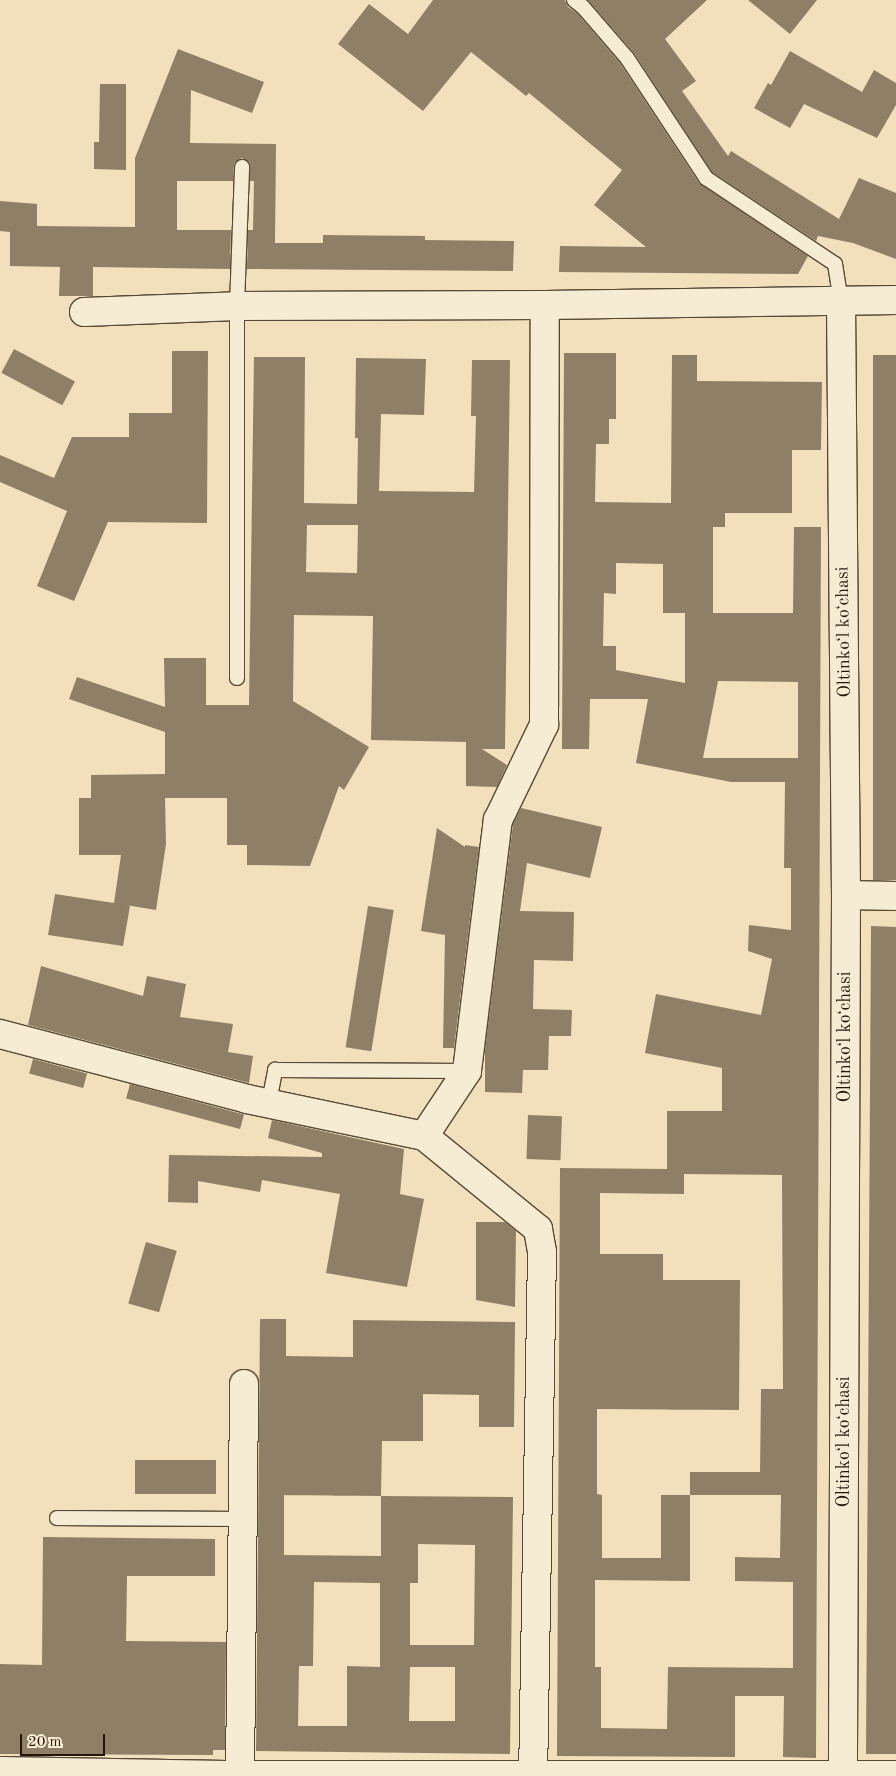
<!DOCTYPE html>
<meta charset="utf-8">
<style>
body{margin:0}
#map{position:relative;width:896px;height:1776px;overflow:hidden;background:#f1e0bb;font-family:"Old Standard TT",serif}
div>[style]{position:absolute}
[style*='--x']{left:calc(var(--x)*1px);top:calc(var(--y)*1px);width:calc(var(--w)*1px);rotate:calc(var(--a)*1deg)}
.building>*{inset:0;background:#8f7f67;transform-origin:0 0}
.roads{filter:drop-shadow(1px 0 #574837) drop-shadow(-1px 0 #574837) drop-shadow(0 1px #574837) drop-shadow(0 -1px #574837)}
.lane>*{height:14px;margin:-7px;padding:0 7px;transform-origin:7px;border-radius:7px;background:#f6ebd3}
.street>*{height:28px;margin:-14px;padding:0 14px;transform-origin:14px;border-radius:14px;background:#f6ebd3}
span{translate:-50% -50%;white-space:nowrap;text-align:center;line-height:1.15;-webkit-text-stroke:4px #f6ebd3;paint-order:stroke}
.street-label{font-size:18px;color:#24150b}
.scale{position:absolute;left:20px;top:1734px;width:85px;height:22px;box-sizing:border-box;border:2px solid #24150b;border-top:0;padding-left:6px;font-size:15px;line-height:18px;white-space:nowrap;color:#24150b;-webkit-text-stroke:4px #f6ebd3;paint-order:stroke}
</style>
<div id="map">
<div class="building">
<div style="clip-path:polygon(433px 0,565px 0,568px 7px,577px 13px,620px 63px,699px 183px,808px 256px,798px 274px,559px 272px,560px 246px,646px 247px,594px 205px,622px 170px,529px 93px,526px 96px,471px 52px,423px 111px,338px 44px,369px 4px,408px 34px)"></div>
<div style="clip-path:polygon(588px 0,707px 0,665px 39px,696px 81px,682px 91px,728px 156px,731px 151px,839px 219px,859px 178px,896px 193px,896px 259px,853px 243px,818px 236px,816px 241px,712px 172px,634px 53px)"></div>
<div style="clip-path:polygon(748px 0,817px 0,790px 34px)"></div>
<div style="clip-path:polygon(178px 49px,264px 82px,252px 113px,191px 90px,190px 143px,276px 144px,275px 243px,323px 243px,323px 235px,425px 236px,425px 240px,514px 241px,513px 271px,247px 269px,248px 230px,253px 230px,254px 181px,250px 181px,250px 163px,242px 158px,234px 163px,233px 181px,177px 181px,177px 230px,231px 230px,230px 269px,93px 267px,93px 296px,59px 296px,60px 267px,10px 266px,10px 232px,0 231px,0 201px,37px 204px,37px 226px,135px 227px,135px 158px)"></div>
<div style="clip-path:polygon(790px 51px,862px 92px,874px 70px,896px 83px,896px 105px,877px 138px,804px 104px,790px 128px,754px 108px,768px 83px,771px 85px)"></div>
<div style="clip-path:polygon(100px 84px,126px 84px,126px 170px,94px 169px,94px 142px,99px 142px)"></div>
<div style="left:14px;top:349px;width:69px;height:27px;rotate:28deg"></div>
<div style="clip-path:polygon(172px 351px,208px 351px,207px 523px,108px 522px,74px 601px,37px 586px,67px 511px,0 482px,0 455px,54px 478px,72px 437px,129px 437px,129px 413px,172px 413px)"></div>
<div style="clip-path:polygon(evenodd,564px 353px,616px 353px,616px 419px,609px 419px,609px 444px,596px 444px,595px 502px,671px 503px,672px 355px,697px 355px,697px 381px,822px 382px,821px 450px,792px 450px,792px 513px,725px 513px,725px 527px,713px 527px,713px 613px,793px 613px,794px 527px,821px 527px,816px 1758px,783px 1757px,784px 1696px,735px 1696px,735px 1757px,557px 1756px,560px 1168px,667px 1169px,667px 1111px,722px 1111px,722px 1068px,645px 1053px,656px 994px,761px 1015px,772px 959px,748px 951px,749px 925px,791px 930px,791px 868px,784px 868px,785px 782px,731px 782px,636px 763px,648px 699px,590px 699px,589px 749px,562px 749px,564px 353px,616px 563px,663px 564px,663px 613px,685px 613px,685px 683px,616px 670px,616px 646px,603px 646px,604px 593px,616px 594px,616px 563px,564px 353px,718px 681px,798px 682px,798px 758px,703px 758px,718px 681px,564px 353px,684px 1174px,782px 1175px,783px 1389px,761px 1389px,760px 1472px,690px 1472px,690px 1495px,661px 1495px,661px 1558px,602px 1558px,602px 1495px,597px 1494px,597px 1409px,739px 1410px,740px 1280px,663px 1280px,663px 1254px,600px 1254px,600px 1193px,684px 1194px,684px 1174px,564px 353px,690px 1495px,781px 1495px,780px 1558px,735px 1557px,735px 1581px,793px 1582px,793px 1668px,668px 1667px,667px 1729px,601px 1728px,601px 1667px,595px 1667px,595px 1580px,690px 1581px,690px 1495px)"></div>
<div style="left:873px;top:355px;width:23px;height:525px"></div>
<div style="clip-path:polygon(evenodd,254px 357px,305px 357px,304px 503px,357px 504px,358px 438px,355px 438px,356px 358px,426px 359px,424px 415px,381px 414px,379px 491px,474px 492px,476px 416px,471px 416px,472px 360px,510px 360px,505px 749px,482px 749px,507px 765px,497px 787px,466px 786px,466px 742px,371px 740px,373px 616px,294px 615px,293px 701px,369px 747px,344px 790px,339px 786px,310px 866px,247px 865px,247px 845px,227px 845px,227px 798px,165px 798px,166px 844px,156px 910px,126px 905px,130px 906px,123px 946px,48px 935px,55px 894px,114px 903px,121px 855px,79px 855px,79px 798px,91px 798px,91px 775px,165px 774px,165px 732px,69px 699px,77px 677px,165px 707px,164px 658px,206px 658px,206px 705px,249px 705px,254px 357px,307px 525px,358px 525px,357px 573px,306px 572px,307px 525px)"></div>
<div style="clip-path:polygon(521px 808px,602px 827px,590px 878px,527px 863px,520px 911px,574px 912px,573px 961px,534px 960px,533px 1009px,572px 1010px,571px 1036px,549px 1036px,548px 1070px,523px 1070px,522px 1093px,485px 1092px,485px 1049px,513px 824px)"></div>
<div style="clip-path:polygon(437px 828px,465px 847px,465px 845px,479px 847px,454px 1048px,443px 1048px,445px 935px,421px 931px)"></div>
<div style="left:368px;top:906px;width:26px;height:143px;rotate:9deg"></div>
<div style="clip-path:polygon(871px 926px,896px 927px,896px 1754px,866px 1754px)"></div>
<div style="clip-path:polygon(41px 966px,143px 996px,147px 976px,186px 984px,180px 1017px,233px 1024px,228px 1052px,253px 1056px,249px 1083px,28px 1025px)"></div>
<div style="left:33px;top:1059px;width:56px;height:15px;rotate:15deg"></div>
<div style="left:130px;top:1084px;width:118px;height:15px;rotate:15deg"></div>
<div style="left:528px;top:1115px;width:34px;height:44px;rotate:2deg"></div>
<div style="clip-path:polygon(272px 1120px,404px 1149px,400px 1194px,424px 1199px,407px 1287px,326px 1273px,340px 1194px,262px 1180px,260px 1192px,198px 1181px,198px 1203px,168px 1202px,169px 1155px,322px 1157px,322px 1153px,268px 1138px)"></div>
<div style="clip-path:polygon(476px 1222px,505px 1222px,516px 1231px,515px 1307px,476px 1300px)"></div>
<div style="left:146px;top:1242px;width:32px;height:64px;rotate:16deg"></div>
<div style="clip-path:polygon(evenodd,260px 1319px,286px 1319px,286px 1356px,353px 1357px,353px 1320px,515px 1322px,514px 1427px,479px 1427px,479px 1395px,423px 1394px,423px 1441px,382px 1441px,381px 1496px,513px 1497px,510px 1754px,256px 1751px,260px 1319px,284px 1495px,381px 1496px,381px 1556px,284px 1555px,284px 1495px,260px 1319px,418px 1544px,475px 1545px,474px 1645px,410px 1645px,410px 1583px,418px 1583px,418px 1544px,260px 1319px,314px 1582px,380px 1583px,380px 1667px,347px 1666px,347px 1726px,298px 1726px,299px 1666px,313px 1666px,314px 1582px,260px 1319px,410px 1667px,455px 1667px,455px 1721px,409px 1721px,410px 1667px)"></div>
<div style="left:135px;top:1460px;width:81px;height:34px"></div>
<div style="clip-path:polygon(43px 1537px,215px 1539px,215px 1576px,127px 1576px,126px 1641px,226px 1642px,225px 1750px,213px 1750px,213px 1755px,0 1754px,0 1664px,42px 1665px)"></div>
</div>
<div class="roads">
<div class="lane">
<div style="--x:574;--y:0;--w:11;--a:38"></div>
<div style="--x:583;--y:7;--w:67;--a:49.2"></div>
<div style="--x:627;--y:58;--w:144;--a:56.6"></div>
<div style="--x:706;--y:178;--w:155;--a:33.7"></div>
<div style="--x:835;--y:264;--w:36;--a:81"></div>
<div style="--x:237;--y:678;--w:372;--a:-90"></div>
<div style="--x:237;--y:306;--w:139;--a:-87.9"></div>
<div style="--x:269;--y:1102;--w:33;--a:-79"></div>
<div style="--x:275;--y:1070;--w:192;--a:0.3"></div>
<div style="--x:57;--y:1518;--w:186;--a:0.3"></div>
</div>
<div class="street">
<div style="--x:841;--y:300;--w:595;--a:89.52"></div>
<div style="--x:846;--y:895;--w:881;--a:90.2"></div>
<div style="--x:84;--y:312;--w:153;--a:-2.2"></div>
<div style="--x:237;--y:306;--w:308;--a:-0.2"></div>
<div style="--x:545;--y:305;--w:351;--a:-0.8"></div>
<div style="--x:846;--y:895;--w:50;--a:1.1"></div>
<div style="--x:0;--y:1034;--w:255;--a:14.7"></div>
<div style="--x:247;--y:1099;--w:181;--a:11.8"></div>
<div style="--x:424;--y:1136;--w:78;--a:-56.5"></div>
<div style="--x:467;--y:1071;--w:253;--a:-83"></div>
<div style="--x:498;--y:820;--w:106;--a:-64.2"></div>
<div style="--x:544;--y:725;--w:420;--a:-89.9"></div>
<div style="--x:424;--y:1136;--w:147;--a:39.2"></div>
<div style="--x:538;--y:1229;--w:23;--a:80"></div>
<div style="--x:542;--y:1252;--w:524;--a:90.98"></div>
<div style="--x:0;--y:1771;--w:240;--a:1"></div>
<div style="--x:240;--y:1775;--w:656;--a:0"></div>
<div style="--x:240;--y:1776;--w:392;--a:-89.4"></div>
</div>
</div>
<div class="street-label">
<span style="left:844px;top:632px;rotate:-91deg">Oltinkoʻl koʻchasi</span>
<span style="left:845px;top:1037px;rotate:-90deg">Oltinkoʻl koʻchasi</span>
<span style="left:844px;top:1442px;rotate:-90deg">Oltinkoʻl koʻchasi</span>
</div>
<div class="scale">20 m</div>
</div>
